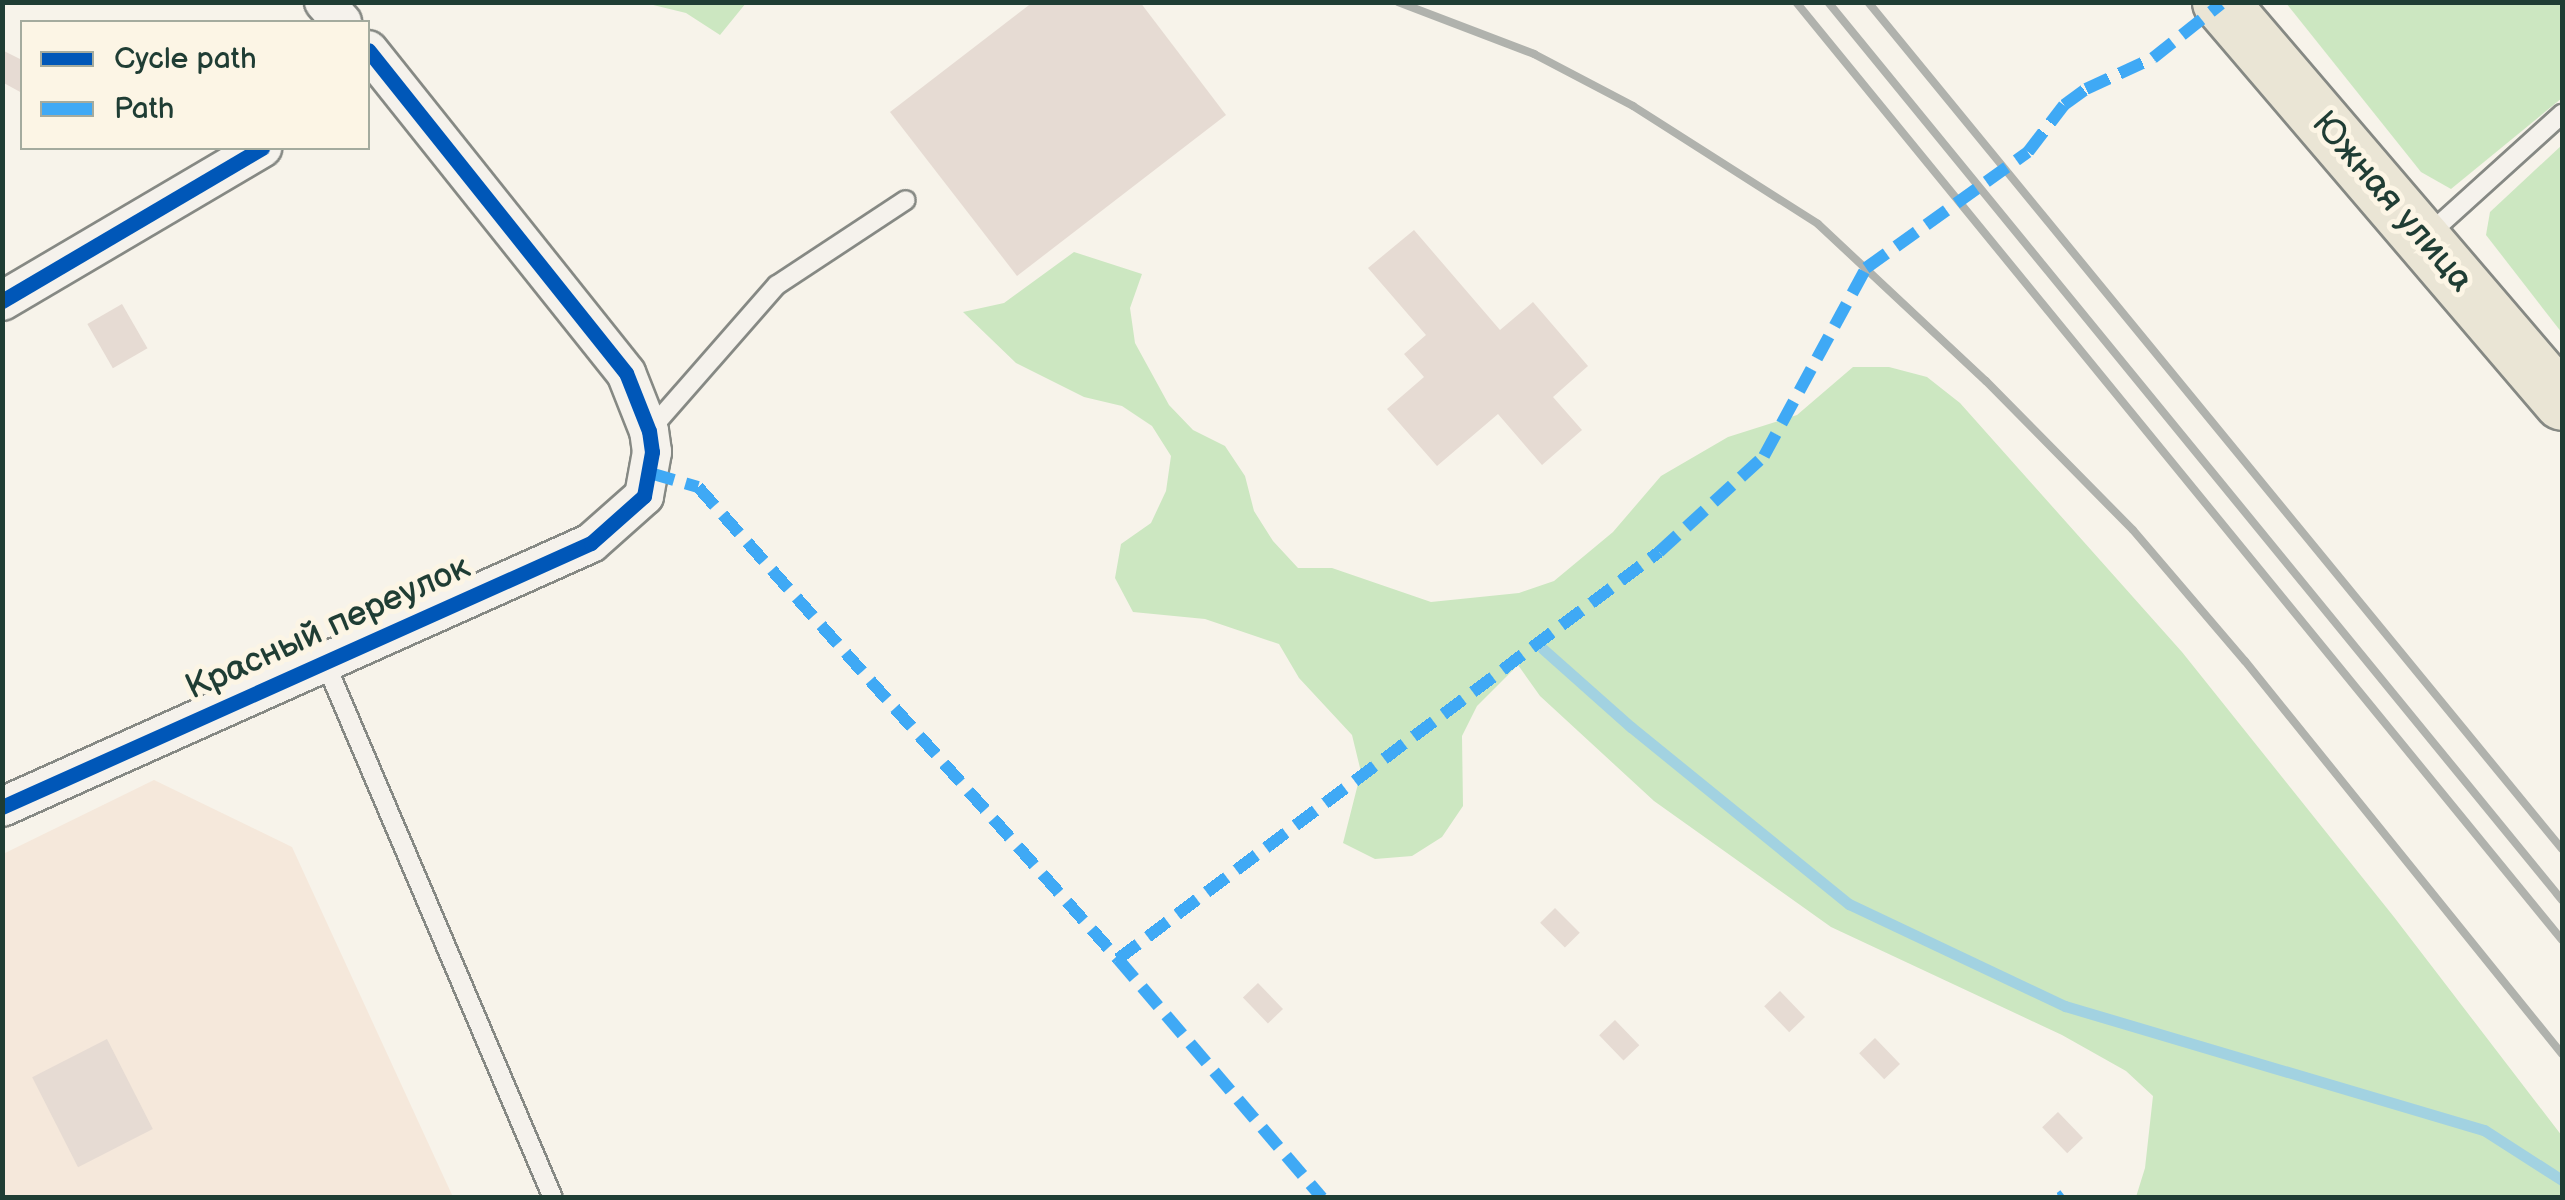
<!DOCTYPE html>
<meta charset="utf-8">
<style>
body{margin:0}
#map{position:relative;width:2565px;height:1200px;overflow:hidden;background:#f7f3ea;font-family:"Balsamiq Sans",sans-serif}
div>[style]{position:absolute}
[style*='--x']{left:calc(var(--x)*1px);top:calc(var(--y)*1px);width:calc(var(--w)*1px);rotate:calc(var(--a)*1deg)}
.built>*{inset:0;background:#f5e8db}
.green>*{inset:0;background:#cce7c1}
.stream>*{height:11px;margin:-5.5px;padding:0 5.5px;transform-origin:5.5px;border-radius:5.5px;background:#a2d2e1}
.building>*{inset:0;background:#e6dbd3;transform-origin:0 0}
.roads{filter:drop-shadow(2px 0 #868984) drop-shadow(-2px 0 #868984) drop-shadow(0 2px #868984) drop-shadow(0 -2px #868984)}
.lane>*{height:18px;margin:-9px;padding:0 9px;transform-origin:9px;border-radius:9px;background:#f5f2ec}
.street>*{height:38px;margin:-19px;padding:0 19px;transform-origin:19px;border-radius:19px;background:#f5f2ec}
.primary>*{height:55px;margin:-27.5px;padding:0 27.5px;transform-origin:27.5px;border-radius:27.5px;background:#eae5d5}
.rail>*{height:8px;margin:-4px;padding:0 4px;transform-origin:4px;border-radius:4px;background:#b0b2ad}
.quiet>*{height:12px;margin-top:-6px;transform-origin:0;background:repeating-linear-gradient(90deg,#3fa9f5 0 25px,transparent 0 37px)}
.cycleway>*{height:15px;margin:-7.5px;padding:0 7.5px;transform-origin:7.5px;border-radius:7.5px;background:#0057b8}
span{translate:-50% -50%;white-space:nowrap;text-align:center;line-height:1.15;-webkit-text-stroke:10px #fcf5e5;paint-order:stroke}
.street-label{font-size:35px;color:#1f3d34}
.frame{position:absolute;inset:0;border:5px solid #1f3d34;pointer-events:none}
.legend{position:absolute;left:20px;top:20px;width:350px;height:130px;box-sizing:border-box;background:#fcf5e5;border:2px solid #a4ab9e;margin:0;padding:12px 18px;list-style:none;font-size:30px;color:#1f3d34}
.legend li{display:flex;align-items:center;gap:20px;height:50px}
.legend b{width:50px;border:2px solid #a4ab9e}
</style>
<div id="map">
<div class="built">
<div style="clip-path:polygon(154px 780px,292px 847px,453px 1197px,3px 1198px,3px 854px)"></div>
</div>
<div class="green">
<div style="clip-path:polygon(645px 3px,746px 3px,720px 35px,686px 13px)"></div>
<div style="clip-path:polygon(2286px 3px,2560px 3px,2562px 98px,2451px 189px,2421px 172px)"></div>
<div style="clip-path:polygon(2562px 145px,2562px 333px,2486px 235px,2490px 212px)"></div>
<div style="clip-path:polygon(1074px 252px,1142px 274px,1130px 308px,1135px 343px,1169px 405px,1193px 430px,1225px 446px,1245px 476px,1254px 511px,1273px 541px,1298px 568px,1332px 568px,1431px 602px,1519px 593px,1554px 581px,1613px 532px,1661px 476px,1728px 437px,1797px 415px,1853px 367px,1889px 367px,1927px 377px,1960px 403px,2182px 652px,2394px 917px,2562px 1136px,2562px 1197px,2136px 1197px,2145px 1168px,2153px 1096px,2126px 1071px,2062px 1035px,1831px 927px,1654px 801px,1540px 696px,1518px 665px,1477px 706px,1462px 736px,1463px 806px,1442px 837px,1412px 856px,1375px 859px,1343px 843px,1361px 772px,1352px 735px,1299px 678px,1279px 644px,1205px 619px,1133px 612px,1115px 578px,1121px 544px,1151px 523px,1166px 491px,1171px 456px,1152px 426px,1122px 406px,1084px 397px,1016px 363px,963px 312px,1004px 303px)"></div>
</div>
<div class="stream">
<div style="--x:1543;--y:649;--w:118;--a:41.6"></div>
<div style="--x:1631;--y:727;--w:281;--a:39.1"></div>
<div style="--x:1849;--y:904;--w:239;--a:25.3"></div>
<div style="--x:2065;--y:1006;--w:437;--a:16.5"></div>
<div style="--x:2484;--y:1130;--w:93;--a:32.7"></div>
</div>
<div class="building">
<div style="clip-path:polygon(1033px 2px,1140px 2px,1226px 115px,1017px 276px,890px 112px)"></div>
<div style="clip-path:polygon(2px 50px,22px 60px,22px 93px,2px 82px)"></div>
<div style="clip-path:polygon(1414px 230px,1500px 330px,1533px 302px,1588px 366px,1553px 397px,1582px 430px,1542px 465px,1498px 414px,1437px 466px,1387px 409px,1424px 377px,1404px 354px,1426px 335px,1368px 268px)"></div>
<div style="left:122px;top:304px;width:51px;height:40px;rotate:60deg"></div>
<div style="left:1555px;top:908px;width:35px;height:21px;rotate:45deg"></div>
<div style="left:1258px;top:983px;width:36px;height:21px;rotate:46deg"></div>
<div style="left:1780px;top:991px;width:36px;height:22px;rotate:46deg"></div>
<div style="left:1615px;top:1020px;width:35px;height:22px;rotate:46deg"></div>
<div style="left:1875px;top:1038px;width:36px;height:22px;rotate:46deg"></div>
<div style="left:107px;top:1039px;width:101px;height:84px;rotate:63deg"></div>
<div style="left:2058px;top:1112px;width:36px;height:22px;rotate:46deg"></div>
</div>
<div class="roads">
<div class="lane">
<div style="--x:2428;--y:235;--w:181;--a:-42.1"></div>
<div style="--x:649;--y:431;--w:194;--a:-48.8"></div>
<div style="--x:777;--y:285;--w:154;--a:-33.4"></div>
<div style="--x:325;--y:662;--w:582;--a:66.96"></div>
</div>
<div class="street">
<div style="--x:324;--y:2;--w:27;--a:48"></div>
<div style="--x:2;--y:301;--w:302;--a:-30.5"></div>
<div style="--x:2;--y:807;--w:645;--a:-24.14"></div>
<div style="--x:591;--y:543;--w:71;--a:-41.6"></div>
<div style="--x:644;--y:496;--w:45;--a:-79.7"></div>
<div style="--x:652;--y:452;--w:21;--a:-98"></div>
<div style="--x:649;--y:431;--w:62;--a:-111.6"></div>
<div style="--x:626;--y:373;--w:413;--a:-128.6"></div>
</div>
<div class="primary">
<div style="--x:2220;--y:2;--w:526;--a:49.47"></div>
</div>
</div>
<div class="rail">
<div style="--x:1398;--y:2;--w:146;--a:20.9"></div>
<div style="--x:1534;--y:54;--w:112;--a:27.7"></div>
<div style="--x:1633;--y:106;--w:219;--a:32.5"></div>
<div style="--x:1818;--y:224;--w:230;--a:43.1"></div>
<div style="--x:1986;--y:381;--w:209;--a:45.4"></div>
<div style="--x:2133;--y:530;--w:172;--a:49.5"></div>
<div style="--x:2245;--y:661;--w:505;--a:51.11"></div>
<div style="--x:1796;--y:2;--w:1211;--a:50.76"></div>
<div style="--x:1828;--y:2;--w:1160;--a:50.74"></div>
<div style="--x:1868;--y:2;--w:1095;--a:50.67"></div>
</div>
<div class="quiet">
<div style="--x:650;--y:473;--w:50;--a:16.3"></div>
<div style="--x:698;--y:487;--w:632;--a:48.34"></div>
<div style="--x:1118;--y:959;--w:314;--a:49.5"></div>
<div style="--x:1118;--y:959;--w:677;--a:-36.95"></div>
<div style="--x:1659;--y:552;--w:142;--a:-42.4"></div>
<div style="--x:1764;--y:456;--w:214;--a:-61.5"></div>
<div style="--x:1866;--y:268;--w:199;--a:-35.6"></div>
<div style="--x:2028;--y:152;--w:59;--a:-52.5"></div>
<div style="--x:2064;--y:105;--w:27;--a:-36"></div>
<div style="--x:2086;--y:89;--w:74;--a:-24.8"></div>
<div style="--x:2153;--y:58;--w:87;--a:-38.5"></div>
<div style="--x:2060;--y:1198;--w:5;--a:-37"></div>
</div>
<div class="cycleway">
<div style="--x:2;--y:301;--w:302;--a:-30.5"></div>
<div style="--x:2;--y:807;--w:645;--a:-24.14"></div>
<div style="--x:591;--y:543;--w:71;--a:-41.6"></div>
<div style="--x:644;--y:496;--w:45;--a:-79.7"></div>
<div style="--x:652;--y:452;--w:21;--a:-98"></div>
<div style="--x:649;--y:431;--w:62;--a:-111.6"></div>
<div style="--x:626;--y:373;--w:413;--a:-128.6"></div>
</div>
<div class="street-label">
<span style="left:2392px;top:202px;rotate:49deg">Южная улица</span>
<span style="left:328px;top:628px;rotate:-24deg">Красный переулок</span>
</div>
<div class="frame"></div>
<ul class="legend">
<li><b style="height:12px;background:#0057b8"></b>Cycle path</li>
<li><b style="height:12px;background:#3fa9f5"></b>Path</li>
</ul>
</div>
